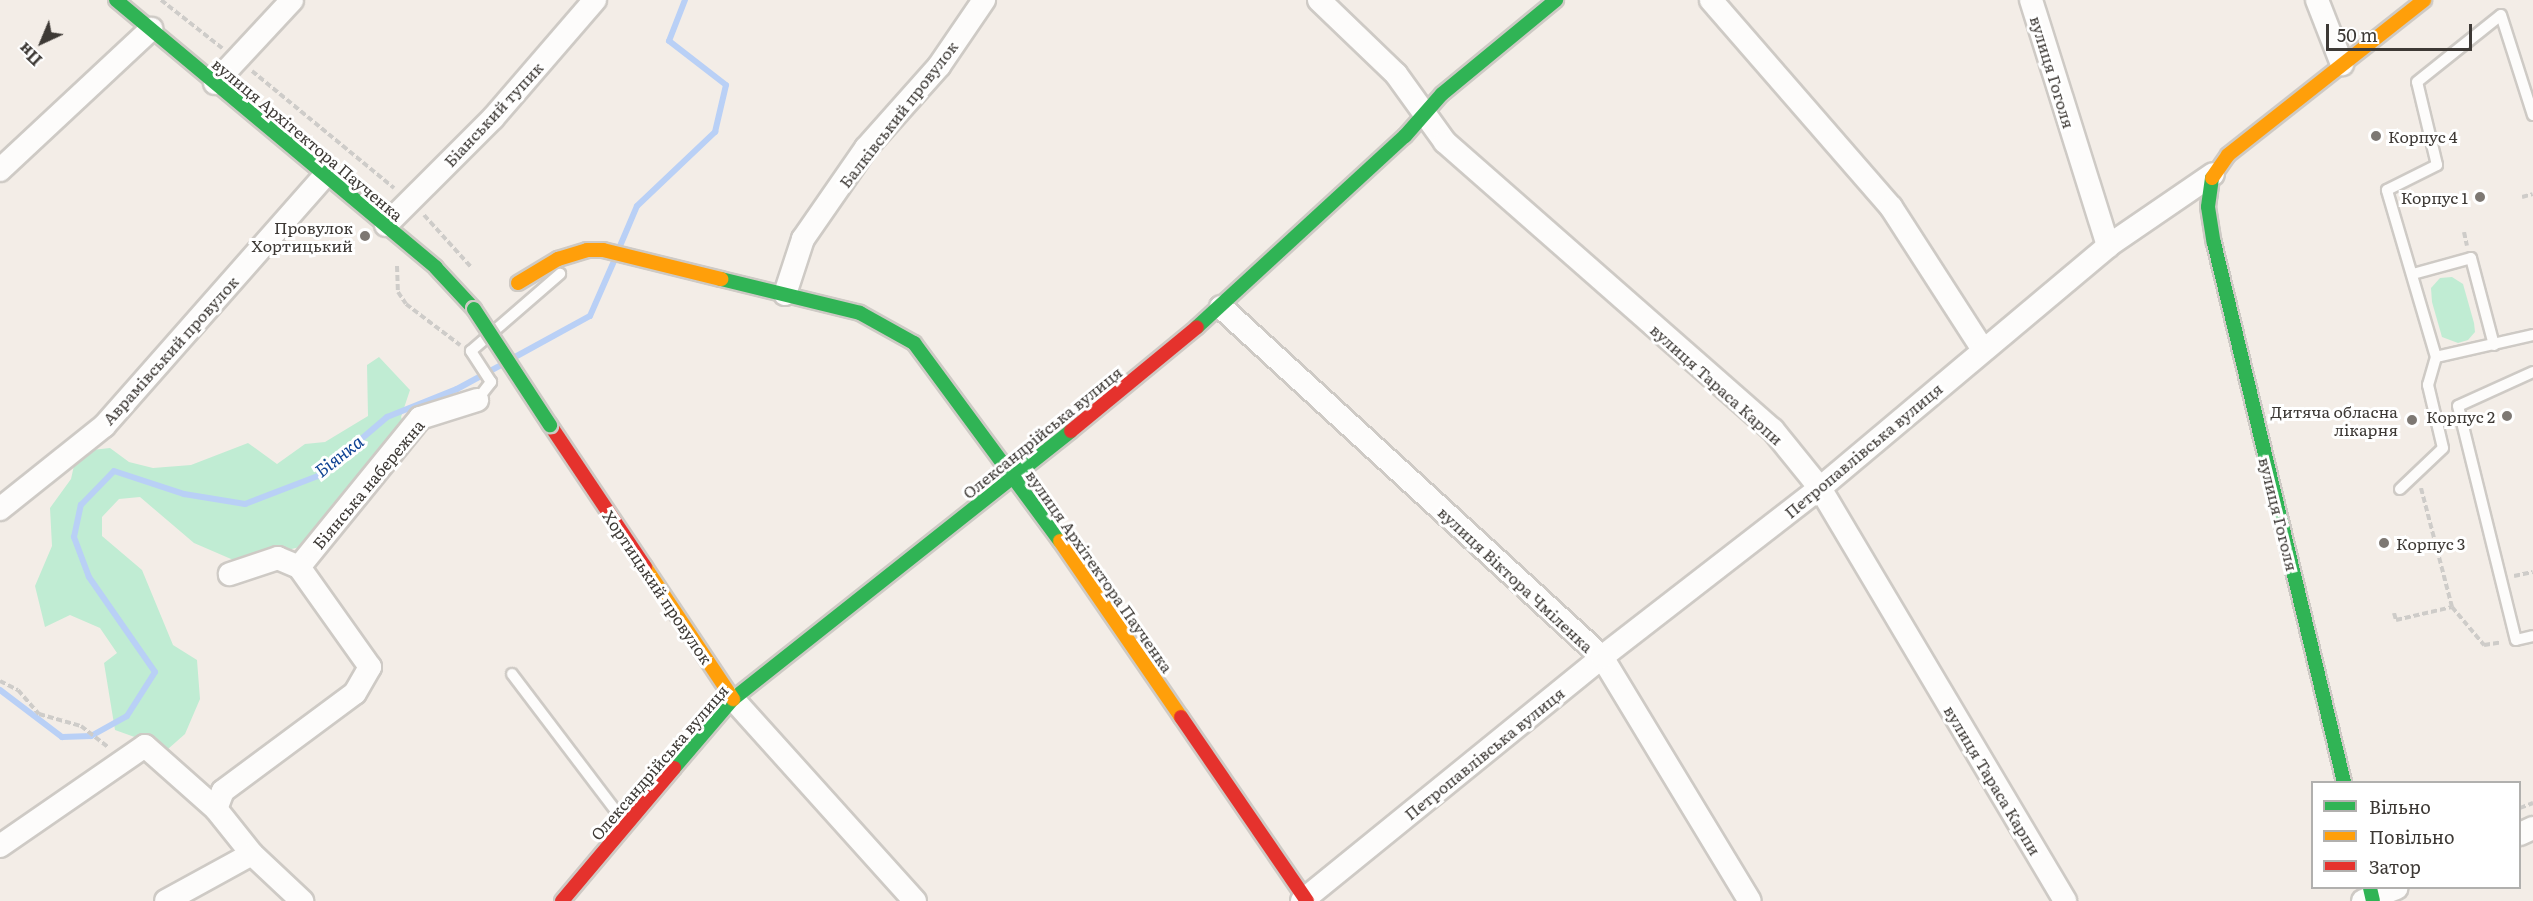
<!DOCTYPE html>
<meta charset="utf-8">
<style>
body{margin:0}
#map{position:relative;width:2533px;height:901px;overflow:hidden;background:#f3ede7;font-family:Literata,serif}
div>[style]{position:absolute}
[style*='--x']{left:calc(var(--x)*1px);top:calc(var(--y)*1px);width:calc(var(--w)*1px);rotate:calc(var(--a)*1deg)}
.green>*{inset:0;background:#c0ecd3}
.stream>*{height:6px;margin:-3px;padding:0 3px;transform-origin:3px;border-radius:3px;background:#b9d0f6}
.path>*{height:4px;margin-top:-2px;transform-origin:0;background:repeating-linear-gradient(90deg,#ceccc9 0 6px,transparent 0 9px)}
.roads{filter:drop-shadow(2px 0 #cecac5) drop-shadow(-2px 0 #cecac5) drop-shadow(0 2px #cecac5) drop-shadow(0 -2px #cecac5)}
.lane>*{height:10px;margin:-5px;padding:0 5px;transform-origin:5px;border-radius:5px;background:#fdfcfb}
.street>*{height:22px;margin:-11px;padding:0 11px;transform-origin:11px;border-radius:11px;background:#fdfcfb}
.fast>*{height:14px;margin:-7px;padding:0 7px;transform-origin:7px;border-radius:7px;background:#30b455}
.slow>*{height:14px;margin:-7px;padding:0 7px;transform-origin:7px;border-radius:7px;background:#ff9f0a}
.jam>*{height:14px;margin:-7px;padding:0 7px;transform-origin:7px;border-radius:7px;background:#e5322d}
.bridges{filter:drop-shadow(2px 0 #cecac5) drop-shadow(-2px 0 #cecac5) drop-shadow(0 2px #cecac5) drop-shadow(0 -2px #cecac5)}
.fast-bridge>*{height:14px;margin:-7px;padding:0 7px;transform-origin:7px;border-radius:7px;background:#30b455}
.dots>*{width:16px;height:16px;translate:-50% -50%;box-sizing:border-box;border:3px solid #fff;border-radius:50%}
span{translate:-50% -50%;white-space:nowrap;text-align:center;line-height:1.15;-webkit-text-stroke:6px #fff;paint-order:stroke}
.street-label{font-size:16px;color:#3d3935}
.poi-label{font-size:16px;color:#3d3935}
.left{translate:0 -50%;text-align:left}
.right{translate:-100% -50%;text-align:right}
.water-label{font-size:18px;color:#114494;font-style:italic}
.legend{position:absolute;left:2311px;top:781px;width:210px;height:108px;box-sizing:border-box;background:#fff;border:2px solid #b1b0ae;margin:0;padding:8px 10px;list-style:none;font-size:18px;color:#3d3935}
.legend li{display:flex;align-items:center;gap:12px;height:30px}
.legend b{width:30px;border:2px solid #b1b0ae}
.north{position:absolute;left:12px;top:12px;width:60px;height:60px;-webkit-text-stroke:4px #fff;paint-order:stroke;rotate:224deg;font-size:16px;font-weight:700;line-height:24px;text-align:center;color:#3d3935}
.north::after{content:'';display:block;margin:auto;width:21px;height:27px;background:#3d3935;clip-path:polygon(50% 0,100% 100%,50% 72%,0 100%)}
.scale{position:absolute;left:2326px;top:24px;width:146px;height:27px;box-sizing:border-box;border:3px solid #3d3935;border-top:0;padding-left:8px;font-size:18px;line-height:21px;white-space:nowrap;color:#3d3935;-webkit-text-stroke:4px #fff;paint-order:stroke}
</style>
<div id="map">
<div class="green">
<div style="clip-path:polygon(2452px 277px,2463px 284px,2474px 323px,2475px 332px,2468px 340px,2458px 343px,2442px 337px,2432px 302px,2431px 288px,2440px 278px)"></div>
<div style="clip-path:polygon(379px 357px,410px 390px,401px 417px,406px 428px,304px 546px,238px 562px,194px 543px,140px 497px,119px 499px,102px 517px,102px 536px,142px 570px,173px 645px,197px 660px,200px 699px,185px 734px,168px 749px,115px 730px,104px 663px,117px 653px,100px 628px,70px 615px,45px 627px,35px 586px,52px 546px,50px 508px,71px 479px,75px 461px,83px 451px,110px 448px,129px 462px,153px 468px,191px 465px,248px 443px,277px 464px,305px 444px,325px 442px,368px 416px,367px 365px)"></div>
</div>
<div class="stream">
<div style="--x:620;--y:246;--w:43;--a:-67"></div>
<div style="--x:637;--y:206;--w:108;--a:-43.5"></div>
<div style="--x:715;--y:132;--w:48;--a:-76.8"></div>
<div style="--x:726;--y:85;--w:72;--a:-142.3"></div>
<div style="--x:669;--y:41;--w:44;--a:-68.7"></div>
<div style="--x:515;--y:357;--w:85;--a:-28.7"></div>
<div style="--x:590;--y:316;--w:60;--a:-66.4"></div>
<div style="--x:0;--y:690;--w:78;--a:37.2"></div>
<div style="--x:62;--y:737;--w:29;--a:-2"></div>
<div style="--x:91;--y:736;--w:41;--a:-29.1"></div>
<div style="--x:127;--y:716;--w:52;--a:-57.5"></div>
<div style="--x:155;--y:672;--w:116;--a:-124.8"></div>
<div style="--x:89;--y:577;--w:43;--a:-110.6"></div>
<div style="--x:74;--y:537;--w:33;--a:-78"></div>
<div style="--x:81;--y:505;--w:47;--a:-45.9"></div>
<div style="--x:114;--y:471;--w:74;--a:18.2"></div>
<div style="--x:184;--y:494;--w:62;--a:9.3"></div>
<div style="--x:245;--y:504;--w:78;--a:-21"></div>
<div style="--x:318;--y:476;--w:91;--a:-40.5"></div>
<div style="--x:387;--y:417;--w:75;--a:-21.8"></div>
<div style="--x:457;--y:389;--w:50;--a:-28.6"></div>
</div>
<div class="path">
<div style="--x:161;--y:0;--w:78;--a:38.2"></div>
<div style="--x:252;--y:71;--w:184;--a:39.5"></div>
<div style="--x:2522;--y:197;--w:11;--a:-15"></div>
<div style="--x:424;--y:215;--w:70;--a:47.9"></div>
<div style="--x:2464;--y:232;--w:14;--a:78"></div>
<div style="--x:397;--y:266;--w:26;--a:88"></div>
<div style="--x:398;--y:292;--w:14;--a:56"></div>
<div style="--x:406;--y:304;--w:68;--a:37.2"></div>
<div style="--x:2514;--y:576;--w:19;--a:-12"></div>
<div style="--x:2452;--y:607;--w:50;--a:49.9"></div>
<div style="--x:2484;--y:645;--w:18;--a:-9"></div>
<div style="--x:2394;--y:613;--w:7;--a:74"></div>
<div style="--x:2396;--y:620;--w:57;--a:-13.1"></div>
<div style="--x:2452;--y:607;--w:123;--a:-104.6"></div>
<div style="--x:0;--y:681;--w:20;--a:27"></div>
<div style="--x:18;--y:690;--w:32;--a:49"></div>
<div style="--x:39;--y:714;--w:44;--a:15.9"></div>
<div style="--x:81;--y:726;--w:34;--a:38"></div>
<div style="--x:2520;--y:808;--w:14;--a:-21"></div>
</div>
<div class="roads">
<div class="lane">
<div style="--x:2413;--y:274;--w:60;--a:-15.4"></div>
<div style="--x:2471;--y:258;--w:90;--a:75.2"></div>
<div style="--x:2436;--y:357;--w:99;--a:-12.8"></div>
<div style="--x:2533;--y:372;--w:82;--a:155.6"></div>
<div style="--x:2458;--y:406;--w:241;--a:76.1"></div>
<div style="--x:2516;--y:640;--w:17;--a:-13"></div>
<div style="--x:477;--y:400;--w:23;--a:-52"></div>
<div style="--x:491;--y:382;--w:37;--a:-123"></div>
<div style="--x:471;--y:351;--w:118;--a:-40.9"></div>
<div style="--x:2400;--y:489;--w:59;--a:-43.6"></div>
<div style="--x:2443;--y:448;--w:65;--a:-103.4"></div>
<div style="--x:2428;--y:385;--w:29;--a:-74"></div>
<div style="--x:2436;--y:357;--w:174;--a:-106.4"></div>
<div style="--x:2387;--y:190;--w:56;--a:-26.6"></div>
<div style="--x:2437;--y:165;--w:85;--a:-103.5"></div>
<div style="--x:2417;--y:82;--w:107;--a:-38.6"></div>
<div style="--x:2501;--y:15;--w:105;--a:72.3"></div>
<div style="--x:512;--y:674;--w:187;--a:52.8"></div>
</div>
<div class="street">
<div style="--x:1319;--y:0;--w:107;--a:43.9"></div>
<div style="--x:1396;--y:74;--w:84;--a:54.2"></div>
<div style="--x:1445;--y:142;--w:436;--a:41.3"></div>
<div style="--x:1773;--y:430;--w:75;--a:51"></div>
<div style="--x:1820;--y:488;--w:480;--a:59.3"></div>
<div style="--x:1711;--y:0;--w:274;--a:49"></div>
<div style="--x:1891;--y:207;--w:170;--a:57.2"></div>
<div style="--x:2031;--y:0;--w:258;--a:72.6"></div>
<div style="--x:2317;--y:0;--w:69;--a:68.7"></div>
<div style="--x:215;--y:83;--w:113;--a:-47.1"></div>
<div style="--x:0;--y:170;--w:207;--a:-43"></div>
<div style="--x:386;--y:225;--w:151;--a:-45"></div>
<div style="--x:493;--y:118;--w:156;--a:-49.2"></div>
<div style="--x:785;--y:294;--w:58;--a:-71.9"></div>
<div style="--x:803;--y:239;--w:111;--a:-55.3"></div>
<div style="--x:866;--y:148;--w:110;--a:-48.3"></div>
<div style="--x:939;--y:66;--w:80;--a:-55.7"></div>
<div style="--x:1221;--y:307;--w:517;--a:42.57"></div>
<div style="--x:1602;--y:657;--w:285;--a:58.8"></div>
<div style="--x:0;--y:509;--w:133;--a:-38.6"></div>
<div style="--x:104;--y:426;--w:334;--a:-48.6"></div>
<div style="--x:299;--y:567;--w:192;--a:-50.9"></div>
<div style="--x:420;--y:418;--w:60;--a:-17.5"></div>
<div style="--x:733;--y:699;--w:272;--a:48"></div>
<div style="--x:216;--y:809;--w:19;--a:-69"></div>
<div style="--x:223;--y:791;--w:164;--a:-36.6"></div>
<div style="--x:355;--y:693;--w:30;--a:-60"></div>
<div style="--x:370;--y:667;--w:123;--a:-125.4"></div>
<div style="--x:299;--y:567;--w:23;--a:-157"></div>
<div style="--x:278;--y:558;--w:51;--a:161.6"></div>
<div style="--x:2520;--y:834;--w:14;--a:-25"></div>
<div style="--x:0;--y:846;--w:176;--a:-34.6"></div>
<div style="--x:145;--y:746;--w:95;--a:41.6"></div>
<div style="--x:216;--y:809;--w:58;--a:51.3"></div>
<div style="--x:252;--y:854;--w:69;--a:43.2"></div>
<div style="--x:166;--y:901;--w:98;--a:-28.7"></div>
<div style="--x:1302;--y:901;--w:387;--a:-39.1"></div>
<div style="--x:1602;--y:657;--w:276;--a:-37.8"></div>
<div style="--x:1820;--y:488;--w:376;--a:-40"></div>
<div style="--x:2108;--y:246;--w:127;--a:-34.4"></div>
<div style="--x:2363;--y:901;--w:36;--a:-21"></div>
</div>
<div class="fast">
<div style="--x:116;--y:0;--w:417;--a:39.9"></div>
<div style="--x:436;--y:268;--w:56;--a:47.2"></div>
<div style="--x:2212;--y:178;--w:29;--a:98"></div>
<div style="--x:2208;--y:207;--w:36;--a:81"></div>
<div style="--x:2214;--y:243;--w:554;--a:76.44"></div>
<div style="--x:721;--y:279;--w:143;--a:13.7"></div>
<div style="--x:860;--y:313;--w:62;--a:29.1"></div>
<div style="--x:914;--y:343;--w:246;--a:53.6"></div>
<div style="--x:1197;--y:327;--w:282;--a:-42.6"></div>
<div style="--x:1405;--y:136;--w:56;--a:-48.6"></div>
<div style="--x:1442;--y:94;--w:148;--a:-39.5"></div>
<div style="--x:674;--y:768;--w:91;--a:-49.5"></div>
<div style="--x:733;--y:699;--w:431;--a:-38.4"></div>
<div style="--x:2370;--y:888;--w:13;--a:77"></div>
</div>
<div class="slow">
<div style="--x:2212;--y:178;--w:28;--a:-55"></div>
<div style="--x:2228;--y:155;--w:250;--a:-38.3"></div>
<div style="--x:518;--y:283;--w:47;--a:-31"></div>
<div style="--x:558;--y:259;--w:30;--a:-17"></div>
<div style="--x:587;--y:250;--w:16;--a:0"></div>
<div style="--x:603;--y:250;--w:122;--a:13.8"></div>
<div style="--x:1060;--y:541;--w:214;--a:55.5"></div>
<div style="--x:645;--y:567;--w:159;--a:56.3"></div>
</div>
<div class="jam">
<div style="--x:550;--y:425;--w:171;--a:56.2"></div>
<div style="--x:1071;--y:431;--w:163;--a:-39.5"></div>
<div style="--x:1181;--y:717;--w:223;--a:55.6"></div>
<div style="--x:562;--y:901;--w:174;--a:-49.9"></div>
</div>
</div>
<div class="bridges">
<div class="fast-bridge">
<div style="--x:474;--y:309;--w:139;--a:56.8"></div>
</div>
</div>
<div class="dots">
<div style="left:2376px;top:136px;background:#7d7873"></div>
<div style="left:2480px;top:197px;background:#7d7873"></div>
<div style="left:365px;top:236px;background:#7d7873"></div>
<div style="left:2507px;top:416px;background:#7d7873"></div>
<div style="left:2412px;top:420px;background:#7d7873"></div>
<div style="left:2384px;top:543px;background:#7d7873"></div>
</div>
<div class="street-label">
<span style="left:2053px;top:72px;rotate:73deg">вулиця Гоголя</span>
<span style="left:493px;top:114px;rotate:-47deg">Біанський тупик</span>
<span style="left:898px;top:114px;rotate:-52deg">Балківський провулок</span>
<span style="left:308px;top:139px;rotate:40deg">вулиця Архітектора Паученка</span>
<span style="left:170px;top:350px;rotate:-48deg">Аврамівський провулок</span>
<span style="left:1717px;top:384px;rotate:42deg">вулиця Тараса Карпи</span>
<span style="left:1042px;top:432px;rotate:-39deg">Олександрійська вулиця</span>
<span style="left:1863px;top:450px;rotate:-40deg">Петропавлівська вулиця</span>
<span style="left:368px;top:484px;rotate:-50deg">Біянська набережна</span>
<span style="left:2279px;top:514px;rotate:76deg">вулиця Гоголя</span>
<span style="left:1100px;top:571px;rotate:55deg">вулиця Архітектора Паученка</span>
<span style="left:1516px;top:579px;rotate:43deg">вулиця Віктора Чміленка</span>
<span style="left:658px;top:587px;rotate:56deg">Хортицький провулок</span>
<span style="left:1484px;top:753px;rotate:-39deg">Петропавлівська вулиця</span>
<span style="left:659px;top:762px;rotate:-49deg">Олександрійська вулиця</span>
<span style="left:1993px;top:780px;rotate:59deg">вулиця Тараса Карпи</span>
</div>
<div class="poi-label">
<span class="left" style="left:2388px;top:136px">Корпус 4</span>
<span class="right" style="left:2468px;top:197px">Корпус 1</span>
<span class="right" style="left:353px;top:236px">Провулок<br>Хортицький</span>
<span class="right" style="left:2398px;top:420px">Дитяча обласна<br>лікарня</span>
<span class="right" style="left:2495px;top:416px">Корпус 2</span>
<span class="left" style="left:2396px;top:543px">Корпус 3</span>
</div>
<div class="water-label">
<span style="left:339px;top:456px;rotate:-38deg">Біянка</span>
</div>
<ul class="legend">
<li><b style="height:8px;background:#30b455"></b>Вільно</li>
<li><b style="height:8px;background:#ff9f0a"></b>Повільно</li>
<li><b style="height:8px;background:#e5322d"></b>Затор</li>
</ul>
<div class="north">Пн</div>
<div class="scale">50 m</div>
</div>
